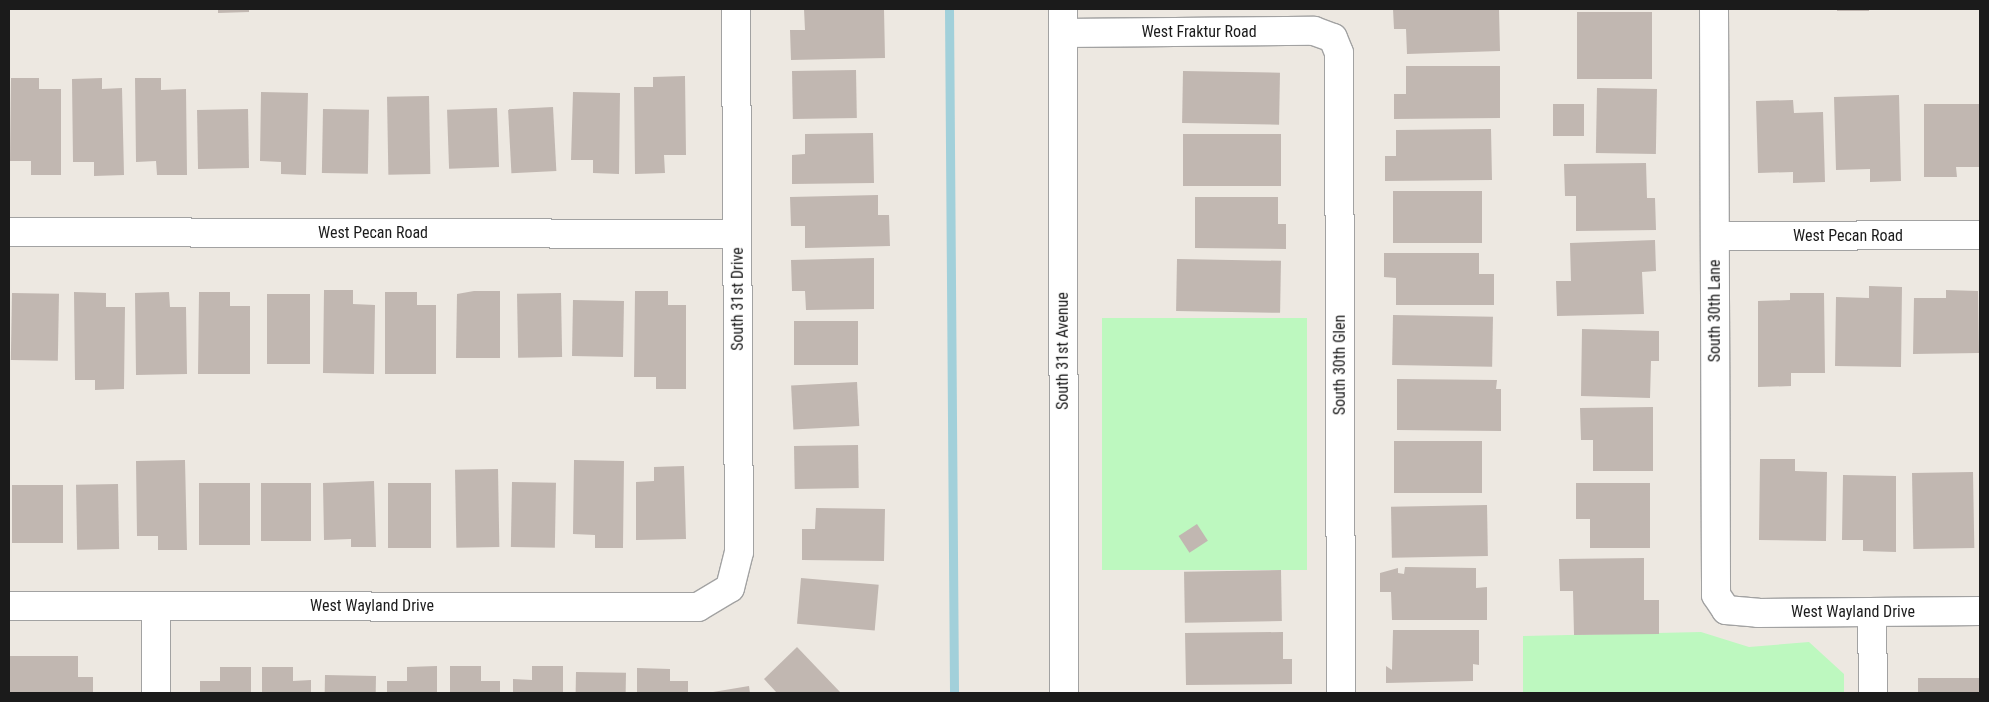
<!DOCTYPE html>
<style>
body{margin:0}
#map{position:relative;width:1989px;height:702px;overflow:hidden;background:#ede8e1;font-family:"Roboto Condensed",sans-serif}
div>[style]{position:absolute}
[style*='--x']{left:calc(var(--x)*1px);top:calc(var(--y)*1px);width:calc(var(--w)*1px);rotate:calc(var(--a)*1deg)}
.park>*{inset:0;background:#bdf8bf;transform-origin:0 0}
.stream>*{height:9px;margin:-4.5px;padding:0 4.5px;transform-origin:4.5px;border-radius:4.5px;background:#a2d0da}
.building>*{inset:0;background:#c1b7b1;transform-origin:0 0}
.roads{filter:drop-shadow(1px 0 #a2a2a2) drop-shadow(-1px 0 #a2a2a2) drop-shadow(0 1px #a2a2a2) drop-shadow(0 -1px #a2a2a2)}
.minor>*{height:28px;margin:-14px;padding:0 14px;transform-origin:14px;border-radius:14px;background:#fff}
span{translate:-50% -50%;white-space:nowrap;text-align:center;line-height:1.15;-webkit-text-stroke:4.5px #fff;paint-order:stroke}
.street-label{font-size:16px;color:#1b1b1b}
.frame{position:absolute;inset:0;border:10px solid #1b1b1b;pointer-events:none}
</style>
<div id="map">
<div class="park">
<div style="left:1102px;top:318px;width:205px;height:252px"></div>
<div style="clip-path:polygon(1701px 632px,1749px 647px,1809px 642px,1844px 674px,1844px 693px,1523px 693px,1523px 636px)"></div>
</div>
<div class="stream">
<div style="--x:949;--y:9;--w:684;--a:89.58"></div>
</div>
<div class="building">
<div style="clip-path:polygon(218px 9px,249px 9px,249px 12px,218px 13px)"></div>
<div style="clip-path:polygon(804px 9px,884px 9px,885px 58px,791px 60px,790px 30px,805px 30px)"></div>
<div style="clip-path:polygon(1393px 9px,1499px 9px,1500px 51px,1407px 54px,1406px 29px,1394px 29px)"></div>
<div style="left:1837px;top:9px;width:32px;height:2px"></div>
<div style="left:1577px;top:12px;width:75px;height:67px"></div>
<div style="clip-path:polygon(1406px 66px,1500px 66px,1500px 118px,1394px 119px,1394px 94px,1406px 94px)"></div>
<div style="left:856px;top:70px;width:48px;height:64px;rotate:89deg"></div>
<div style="left:1183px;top:71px;width:97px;height:52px;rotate:1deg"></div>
<div style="clip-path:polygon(685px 76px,686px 155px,664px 155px,665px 173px,635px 174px,634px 87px,653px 87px,653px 77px)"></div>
<div style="clip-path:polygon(11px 78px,39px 78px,39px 89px,61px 89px,61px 175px,31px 175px,31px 161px,10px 161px)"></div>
<div style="clip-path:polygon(102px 78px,102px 89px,122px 88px,124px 175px,94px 176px,94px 162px,73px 162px,72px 79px)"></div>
<div style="clip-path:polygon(135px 78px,161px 78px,161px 90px,186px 89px,187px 175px,157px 175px,156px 161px,136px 162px)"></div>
<div style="left:1597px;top:88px;width:60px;height:65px;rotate:1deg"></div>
<div style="clip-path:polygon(261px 92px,308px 93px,306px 175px,281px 174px,281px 162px,260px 161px)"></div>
<div style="clip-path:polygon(573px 92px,620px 93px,619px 174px,593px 173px,593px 160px,571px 160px)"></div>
<div style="clip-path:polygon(1899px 95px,1901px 181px,1870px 182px,1870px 169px,1836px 170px,1834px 97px)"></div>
<div style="left:429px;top:96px;width:78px;height:42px;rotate:89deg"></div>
<div style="clip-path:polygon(1793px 100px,1794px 113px,1823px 112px,1825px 182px,1793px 183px,1793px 172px,1758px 173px,1756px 101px)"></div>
<div style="left:1553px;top:104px;width:31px;height:32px"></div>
<div style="clip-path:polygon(1924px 104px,1980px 104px,1980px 167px,1956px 167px,1957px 177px,1924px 177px)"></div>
<div style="left:553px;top:107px;width:64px;height:45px;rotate:87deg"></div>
<div style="left:497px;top:108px;width:59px;height:50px;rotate:88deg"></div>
<div style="left:248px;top:109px;width:59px;height:51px;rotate:89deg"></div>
<div style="left:323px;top:109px;width:46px;height:64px;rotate:1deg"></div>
<div style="clip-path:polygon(1491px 129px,1492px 180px,1385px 181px,1385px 156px,1396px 156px,1396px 130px)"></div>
<div style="clip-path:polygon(873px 133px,874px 183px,792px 184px,792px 155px,805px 154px,805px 134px)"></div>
<div style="left:1183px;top:134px;width:98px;height:52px"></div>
<div style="clip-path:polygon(1646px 163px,1647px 198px,1655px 198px,1656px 230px,1576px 231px,1576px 196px,1565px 196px,1564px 164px)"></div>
<div style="left:1393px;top:191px;width:89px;height:52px"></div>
<div style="clip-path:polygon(878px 195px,878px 215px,889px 215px,890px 246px,805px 248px,805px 226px,791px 226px,790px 197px)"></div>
<div style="clip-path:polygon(1195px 197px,1278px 197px,1278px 224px,1286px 224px,1286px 249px,1195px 248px)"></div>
<div style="clip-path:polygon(1655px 240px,1656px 271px,1642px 272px,1644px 314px,1557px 316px,1556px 281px,1571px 281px,1570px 243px)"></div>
<div style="clip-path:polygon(1384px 253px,1479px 253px,1479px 274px,1494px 274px,1494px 305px,1396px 305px,1396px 278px,1384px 277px)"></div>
<div style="clip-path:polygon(874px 258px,874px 309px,806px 310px,805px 291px,792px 291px,791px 260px)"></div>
<div style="left:1177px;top:259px;width:104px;height:52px;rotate:1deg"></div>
<div style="clip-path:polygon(1869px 286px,1902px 287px,1901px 367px,1835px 366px,1836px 297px,1869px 298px)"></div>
<div style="clip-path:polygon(324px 290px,353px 290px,353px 304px,375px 305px,374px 374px,323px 373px)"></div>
<div style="clip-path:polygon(1946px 290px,1978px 291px,1979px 353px,1913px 354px,1914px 298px,1946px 298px)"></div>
<div style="clip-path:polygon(474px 291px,500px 291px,500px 358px,456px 358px,457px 294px)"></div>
<div style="clip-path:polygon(635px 291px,668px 291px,668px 305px,686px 305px,686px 389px,656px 389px,656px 377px,634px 377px)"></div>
<div style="clip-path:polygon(74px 292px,106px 293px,106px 307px,125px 307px,124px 389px,95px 390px,95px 380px,75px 380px)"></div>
<div style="clip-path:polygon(169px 292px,170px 307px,186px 307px,187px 374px,136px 375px,135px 293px)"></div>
<div style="clip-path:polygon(199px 292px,230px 292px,230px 306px,250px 306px,250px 374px,198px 374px)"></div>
<div style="clip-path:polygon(385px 292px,417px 292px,417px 305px,436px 305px,436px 374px,385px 374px)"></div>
<div style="left:12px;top:293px;width:47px;height:67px;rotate:1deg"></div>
<div style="left:561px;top:293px;width:64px;height:44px;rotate:89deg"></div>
<div style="clip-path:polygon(1790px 293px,1824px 293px,1825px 373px,1791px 373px,1791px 386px,1758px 387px,1758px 301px,1790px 300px)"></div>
<div style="left:267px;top:294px;width:43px;height:70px"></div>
<div style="left:573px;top:300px;width:51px;height:56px;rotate:1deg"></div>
<div style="left:1393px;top:315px;width:100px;height:50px;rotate:1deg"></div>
<div style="left:794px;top:321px;width:64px;height:44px"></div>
<div style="clip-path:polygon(1582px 329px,1659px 331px,1659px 361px,1651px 361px,1650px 398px,1581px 396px)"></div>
<div style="clip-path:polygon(1397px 379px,1497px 380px,1496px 389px,1501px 389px,1501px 431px,1397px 430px)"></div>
<div style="left:857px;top:382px;width:44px;height:66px;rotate:87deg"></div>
<div style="clip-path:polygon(1653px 407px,1653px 471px,1593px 471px,1593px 440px,1581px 440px,1580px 408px)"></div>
<div style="left:1394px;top:441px;width:88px;height:52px"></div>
<div style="left:858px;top:445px;width:43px;height:64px;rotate:89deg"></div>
<div style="clip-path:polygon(1760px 459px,1795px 459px,1795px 471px,1827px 472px,1826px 541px,1759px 540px)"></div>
<div style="clip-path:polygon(185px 460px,187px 550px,158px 550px,158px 536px,137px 536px,136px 461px)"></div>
<div style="clip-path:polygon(574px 460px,624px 461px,623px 548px,595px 548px,595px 535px,573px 534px)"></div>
<div style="clip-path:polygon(684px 466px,686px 539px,636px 540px,636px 482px,654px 481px,654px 467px)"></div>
<div style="left:498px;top:469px;width:78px;height:43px;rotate:89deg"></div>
<div style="left:1973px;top:472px;width:76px;height:61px;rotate:89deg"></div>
<div style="clip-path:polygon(1843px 475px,1896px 476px,1896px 552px,1863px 551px,1863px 540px,1842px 540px)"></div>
<div style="clip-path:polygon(374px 481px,376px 547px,351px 547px,351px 539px,324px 540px,323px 483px)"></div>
<div style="left:512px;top:482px;width:44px;height:65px;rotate:1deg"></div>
<div style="left:250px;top:483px;width:62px;height:51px;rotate:90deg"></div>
<div style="left:311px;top:483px;width:58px;height:50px;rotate:90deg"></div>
<div style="left:388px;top:483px;width:43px;height:65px"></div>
<div style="clip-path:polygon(1576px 483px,1650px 483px,1650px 548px,1590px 548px,1590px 519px,1576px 519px)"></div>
<div style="left:118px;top:484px;width:65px;height:42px;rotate:89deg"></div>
<div style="left:12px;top:485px;width:51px;height:58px"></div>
<div style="left:1487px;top:505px;width:51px;height:96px;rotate:89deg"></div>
<div style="clip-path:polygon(816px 508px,885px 509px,884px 561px,802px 560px,802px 529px,815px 529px)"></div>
<div style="left:1197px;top:524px;width:20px;height:22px;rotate:57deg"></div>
<div style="clip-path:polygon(1644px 558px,1644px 600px,1659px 600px,1659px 634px,1574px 635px,1573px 591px,1560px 591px,1559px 559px)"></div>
<div style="clip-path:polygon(1405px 567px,1476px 568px,1476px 588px,1487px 587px,1487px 620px,1392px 620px,1391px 592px,1380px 592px,1380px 573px,1398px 568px,1398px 573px,1404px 574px)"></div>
<div style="left:1281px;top:570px;width:51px;height:97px;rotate:89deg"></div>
<div style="left:801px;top:578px;width:78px;height:46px;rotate:5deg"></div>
<div style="clip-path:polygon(1393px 630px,1479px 630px,1479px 665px,1473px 664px,1473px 681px,1386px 683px,1386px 666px,1392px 670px)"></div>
<div style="clip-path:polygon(1283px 632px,1283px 659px,1292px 659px,1292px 684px,1186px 685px,1185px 633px)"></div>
<div style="clip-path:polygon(797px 647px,841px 693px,777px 693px,764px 679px)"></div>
<div style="clip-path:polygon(9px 656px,78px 656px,78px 677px,93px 677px,93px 693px,9px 693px)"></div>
<div style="clip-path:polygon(437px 666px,437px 693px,387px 693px,387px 681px,407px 681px,407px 667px)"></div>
<div style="clip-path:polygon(450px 666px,481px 666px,481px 681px,500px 681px,500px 693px,450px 693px)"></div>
<div style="clip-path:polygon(532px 666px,563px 666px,563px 693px,513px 693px,513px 679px,532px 680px)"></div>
<div style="clip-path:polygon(220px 667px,251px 667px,251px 693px,200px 693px,200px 681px,220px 681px)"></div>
<div style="clip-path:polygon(262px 667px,293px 667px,293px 681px,311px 680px,311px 693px,262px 693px)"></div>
<div style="clip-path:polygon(637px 668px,670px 669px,670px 681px,688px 681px,688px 693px,637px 693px)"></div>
<div style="left:576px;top:672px;width:50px;height:21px;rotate:1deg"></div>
<div style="left:325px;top:675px;width:51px;height:18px;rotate:1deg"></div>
<div style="left:1918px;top:678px;width:62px;height:15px"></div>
<div style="clip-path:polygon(749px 686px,750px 693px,714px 693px,713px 692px)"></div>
</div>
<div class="roads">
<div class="minor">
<div style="--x:1063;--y:9;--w:684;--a:89.92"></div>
<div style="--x:1714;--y:9;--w:586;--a:89.8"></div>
<div style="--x:1716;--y:595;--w:18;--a:56"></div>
<div style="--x:1726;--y:610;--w:32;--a:5"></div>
<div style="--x:1758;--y:613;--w:222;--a:-0.5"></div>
<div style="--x:1063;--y:33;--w:251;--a:-0.5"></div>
<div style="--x:1314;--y:31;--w:20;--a:20"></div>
<div style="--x:1333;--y:38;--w:16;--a:68"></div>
<div style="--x:1339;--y:53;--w:640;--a:89.82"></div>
<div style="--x:9;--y:232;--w:728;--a:0.16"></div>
<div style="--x:1715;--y:236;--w:265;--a:-0.2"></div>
<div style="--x:9;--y:606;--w:689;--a:0.08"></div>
<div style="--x:698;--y:607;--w:37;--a:-31"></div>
<div style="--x:730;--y:588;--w:37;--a:-76"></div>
<div style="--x:739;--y:552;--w:543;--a:-90.32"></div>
<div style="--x:1872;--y:612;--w:81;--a:89.3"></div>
<div style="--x:156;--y:693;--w:87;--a:-90"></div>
</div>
</div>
<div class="street-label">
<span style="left:1199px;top:32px">West Fraktur Road</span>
<span style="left:373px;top:233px">West Pecan Road</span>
<span style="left:1848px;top:236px">West Pecan Road</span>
<span style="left:738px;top:299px;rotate:-90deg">South 31st Drive</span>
<span style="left:1715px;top:311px;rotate:-90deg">South 30th Lane</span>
<span style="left:1063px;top:351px;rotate:-90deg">South 31st Avenue</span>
<span style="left:1340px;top:365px;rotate:-90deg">South 30th Glen</span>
<span style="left:372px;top:606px">West Wayland Drive</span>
<span style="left:1853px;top:612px">West Wayland Drive</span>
</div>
<div class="frame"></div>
</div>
